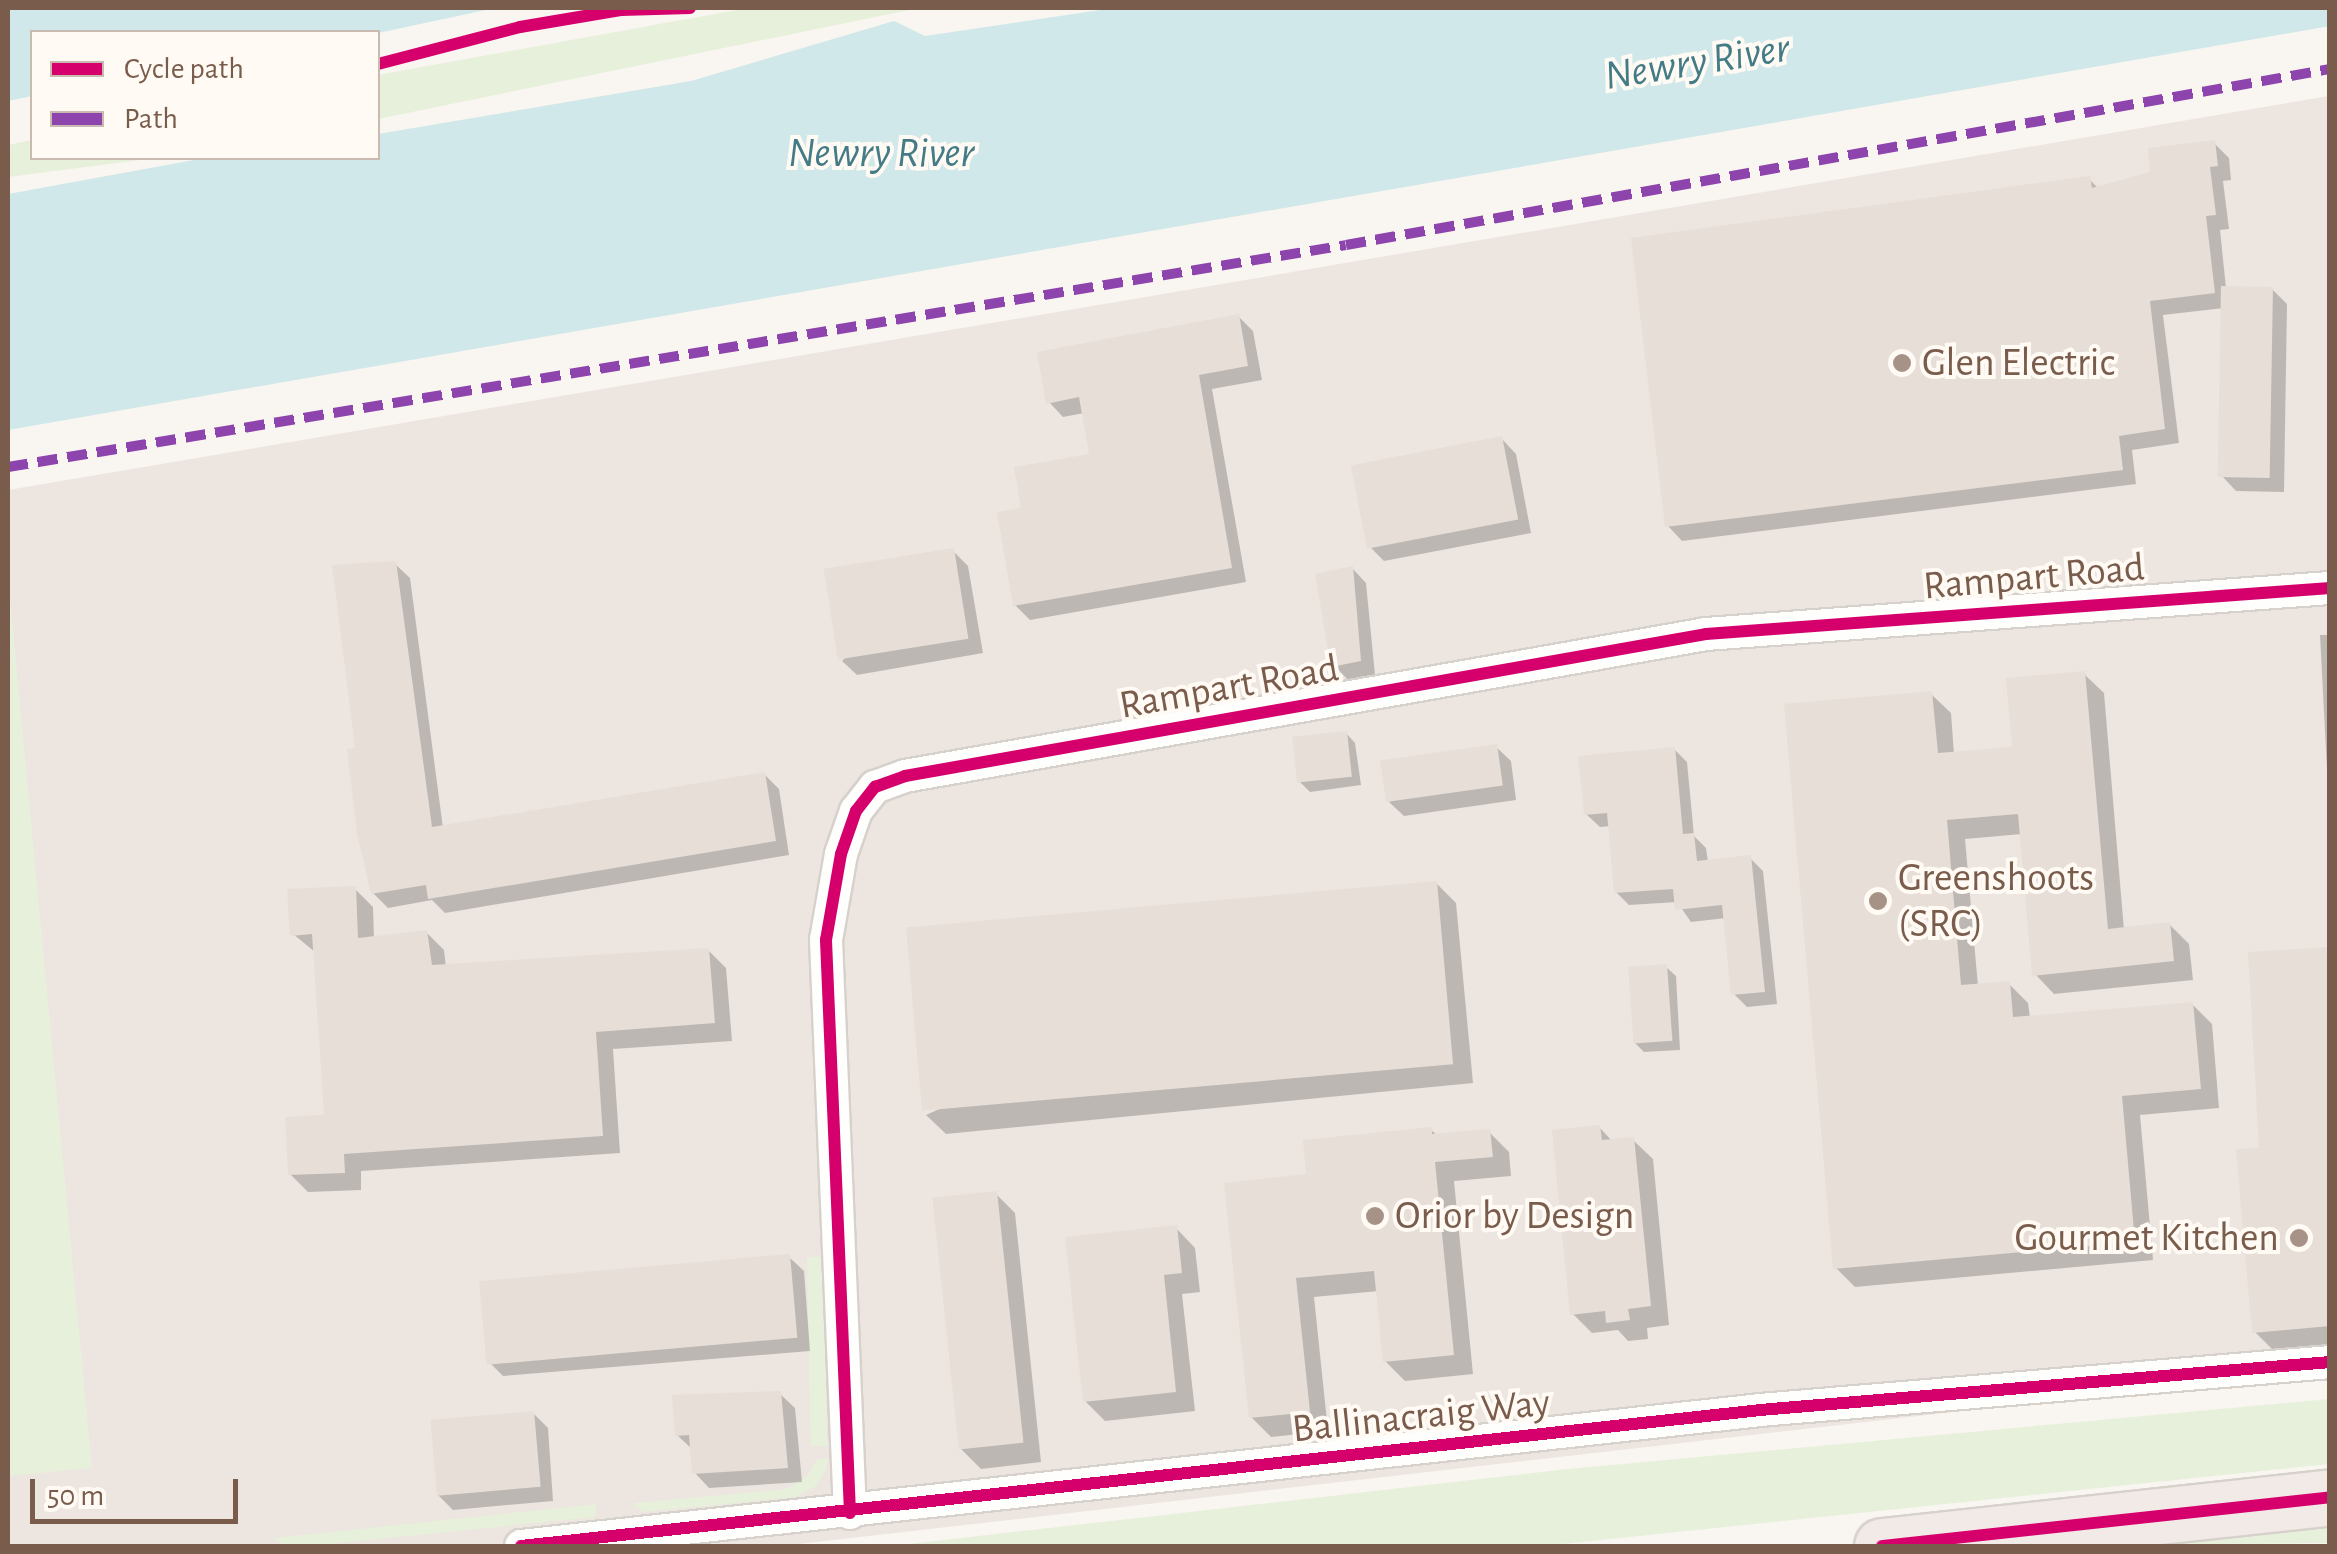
<!DOCTYPE html>
<style>
body{margin:0}
#map{position:relative;width:2337px;height:1554px;overflow:hidden;background:#f9f5f0;font-family:"Alegreya Sans",sans-serif}
div>[style]{position:absolute}
[style*='--x']{left:calc(var(--x)*1px);top:calc(var(--y)*1px);width:calc(var(--w)*1px);rotate:calc(var(--a)*1deg)}
.industrial>*{inset:0;background:#ede5e0}
.green>*{inset:0;background:#e7f0db;transform-origin:0 0}
.water>*{inset:0;background:#d0e8ea}
.shadow>*{inset:0;background:#0003}
.building>*{inset:0;background:#e6ded7;transform-origin:0 0}
.roads{filter:drop-shadow(2px 0 #d7d1cb) drop-shadow(-2px 0 #d7d1cb) drop-shadow(0 2px #d7d1cb) drop-shadow(0 -2px #d7d1cb)}
.street>*{height:32px;margin:-16px;padding:0 16px;transform-origin:16px;border-radius:16px;background:#fefefd}
.highway>*{height:55px;margin:-27.5px;padding:0 27.5px;transform-origin:27.5px;border-radius:27.5px;background:#f2eae7}
.quiet>*{height:10px;margin-top:-5px;transform-origin:0;background:repeating-linear-gradient(90deg,#8e44ad 0 20px,transparent 0 30px)}
.cycleway>*{height:12px;margin:-6px;padding:0 6px;transform-origin:6px;border-radius:6px;background:#d6006c}
.dots>*{width:28px;height:28px;translate:-50% -50%;box-sizing:border-box;border:5px solid #fffaf3;border-radius:50%}
span{translate:-50% -50%;white-space:nowrap;text-align:center;line-height:1.15;-webkit-text-stroke:8px #fffaf3;paint-order:stroke}
.poi-label{font-size:40px;color:#7a5c4d}
.left{translate:0 -50%;text-align:left}
.right{translate:-100% -50%;text-align:right}
.street-label{font-size:40px;color:#7a5c4d}
.water-label{font-size:42px;color:#437c86;font-style:italic}
.frame{position:absolute;inset:0;border:10px solid #7a5c4d;pointer-events:none}
.legend{position:absolute;left:30px;top:30px;width:350px;height:130px;box-sizing:border-box;background:#fffaf3;border:2px solid #cabbb1;margin:0;padding:12px 18px;list-style:none;font-size:30px;color:#7a5c4d}
.legend li{display:flex;align-items:center;gap:20px;height:50px}
.legend b{width:50px;border:2px solid #cabbb1}
.scale{position:absolute;left:30px;top:1479px;width:208px;height:45px;box-sizing:border-box;border:5px solid #7a5c4d;border-top:0;padding-left:12px;font-size:30px;line-height:35px;white-space:nowrap;color:#7a5c4d;-webkit-text-stroke:8px #fffaf3;paint-order:stroke}
</style>
<div id="map">
<div class="industrial">
<div style="clip-path:polygon(2329px 96px,2329px 1369px,781px 1546px,8px 1546px,8px 490px)"></div>
</div>
<div class="green">
<div style="clip-path:polygon(748px 8px,919px 8px,378px 119px,378px 75px)"></div>
<div style="clip-path:polygon(32px 140px,32px 158px,156px 158px,8px 177px,8px 145px)"></div>
<div style="clip-path:polygon(8px 576px,92px 1468px,8px 1476px)"></div>
<div style="left:824px;top:1257px;width:189px;height:17px;rotate:89deg"></div>
<div style="clip-path:polygon(2329px 1399px,2329px 1464px,1543px 1546px,891px 1546px,1568px 1469px)"></div>
<div style="clip-path:polygon(817px 1459px,829px 1459px,824px 1473px,816px 1486px,796px 1497px,643px 1512px,634px 1503px,787px 1489px,808px 1475px)"></div>
<div style="clip-path:polygon(597px 1504px,595px 1517px,310px 1546px,285px 1546px,274px 1538px)"></div>
<div style="clip-path:polygon(2329px 1516px,2329px 1543px,2054px 1546px)"></div>
</div>
<div class="water">
<div style="clip-path:polygon(8px 8px,495px 8px,378px 33px,32px 32px,32px 96px,8px 101px)"></div>
<div style="clip-path:polygon(1114px 8px,2329px 8px,2330px 26px,8px 430px,8px 194px,205px 158px,378px 158px,378px 134px,691px 81px,894px 21px,925px 36px)"></div>
</div>
<div class="shadow">
<div style="clip-path:polygon(2214px 143px,2229px 158px,2231px 180px,2223px 181px,2229px 229px,2220px 230px,2226px 288px,2272px 289px,2287px 304px,2284px 492px,2236px 491px,2222px 476px,2224px 308px,2163px 315px,2179px 443px,2132px 450px,2136px 484px,1682px 541px,1668px 526px,2089px 179px,2099px 189px,2153px 174px)"></div>
<div style="clip-path:polygon(1238px 316px,1253px 331px,1262px 380px,1212px 389px,1246px 582px,1030px 620px,1015px 605px,1024px 510px,1092px 456px,1084px 413px,1063px 417px,1049px 402px)"></div>
<div style="clip-path:polygon(1502px 439px,1516px 454px,1531px 533px,1384px 561px,1369px 546px)"></div>
<div style="clip-path:polygon(953px 551px,968px 566px,983px 653px,857px 675px,842px 661px)"></div>
<div style="clip-path:polygon(395px 564px,410px 578px,443px 828px,764px 774px,779px 789px,789px 855px,445px 913px,432px 900px,388px 908px,373px 893px,358px 750px)"></div>
<div style="clip-path:polygon(1352px 568px,1366px 583px,1375px 675px,1348px 680px,1334px 665px)"></div>
<div style="clip-path:polygon(2320px 635px,2330px 635px,2330px 792px,2328px 790px)"></div>
<div style="clip-path:polygon(2084px 674px,2104px 693px,2124px 930px,2170px 925px,2189px 944px,2193px 980px,2054px 994px,2035px 974px,2022px 834px,1965px 839px,1978px 986px,2009px 984px,2028px 1003px,2030px 1018px,2192px 1004px,2212px 1024px,2219px 1108px,2140px 1115px,2153px 1260px,1855px 1287px,1836px 1268px,1931px 694px,1951px 713px,1954px 754px,2014px 749px)"></div>
<div style="clip-path:polygon(1346px 733px,1355px 743px,1361px 785px,1310px 792px,1300px 782px)"></div>
<div style="clip-path:polygon(1496px 747px,1511px 761px,1516px 800px,1404px 816px,1389px 802px)"></div>
<div style="clip-path:polygon(1674px 749px,1687px 762px,1694px 836px,1706px 848px,1708px 862px,1750px 858px,1763px 871px,1777px 1004px,1747px 1007px,1734px 994px,1726px 918px,1691px 922px,1677px 902px,1629px 905px,1616px 892px,1611px 826px,1600px 827px,1586px 814px)"></div>
<div style="clip-path:polygon(1436px 883px,1456px 903px,1473px 1083px,946px 1134px,926px 1115px)"></div>
<div style="clip-path:polygon(355px 889px,373px 907px,374px 939px,426px 932px,444px 950px,446px 967px,708px 950px,726px 968px,732px 1041px,613px 1049px,620px 1153px,361px 1171px,361px 1190px,308px 1192px,290px 1174px,326px 1117px,315px 952px,293px 934px)"></div>
<div style="clip-path:polygon(2330px 949px,2330px 1344px,2272px 1349px,2254px 1331px,2262px 1150px)"></div>
<div style="clip-path:polygon(1666px 967px,1676px 976px,1680px 1050px,1644px 1052px,1635px 1043px)"></div>
<div style="clip-path:polygon(1599px 1127px,1613px 1142px,1633px 1140px,1653px 1159px,1669px 1325px,1647px 1328px,1648px 1339px,1628px 1341px,1618px 1330px,1592px 1333px,1572px 1313px)"></div>
<div style="clip-path:polygon(1431px 1130px,1438px 1136px,1489px 1132px,1509px 1152px,1511px 1176px,1454px 1181px,1473px 1374px,1405px 1381px,1385px 1361px,1379px 1291px,1314px 1297px,1328px 1431px,1271px 1437px,1251px 1417px,1309px 1176px)"></div>
<div style="clip-path:polygon(996px 1194px,1015px 1213px,1041px 1462px,981px 1469px,961px 1449px)"></div>
<div style="clip-path:polygon(1176px 1228px,1195px 1248px,1200px 1292px,1182px 1294px,1195px 1411px,1105px 1421px,1085px 1401px)"></div>
<div style="clip-path:polygon(789px 1257px,804px 1271px,810px 1351px,503px 1376px,488px 1361px)"></div>
<div style="clip-path:polygon(780px 1394px,795px 1408px,802px 1482px,709px 1488px,695px 1473px,693px 1450px,677px 1435px)"></div>
<div style="clip-path:polygon(533px 1413px,548px 1428px,553px 1501px,453px 1510px,438px 1495px)"></div>
</div>
<div class="building">
<div style="clip-path:polygon(2215px 140px,2218px 166px,2210px 167px,2216px 215px,2206px 216px,2215px 293px,2150px 301px,2165px 429px,2119px 436px,2123px 470px,1665px 527px,1631px 238px,2090px 176px,2092px 188px,2150px 172px,2148px 148px)"></div>
<div style="left:2221px;top:286px;width:52px;height:191px;rotate:1deg"></div>
<div style="clip-path:polygon(1239px 314px,1248px 366px,1199px 375px,1232px 568px,1013px 606px,997px 512px,1021px 508px,1014px 467px,1089px 454px,1079px 397px,1046px 404px,1037px 352px)"></div>
<div style="left:1502px;top:436px;width:85px;height:154px;rotate:79deg"></div>
<div style="left:954px;top:548px;width:92px;height:132px;rotate:81deg"></div>
<div style="clip-path:polygon(396px 561px,432px 827px,765px 772px,776px 841px,428px 899px,426px 885px,371px 894px,357px 833px,347px 749px,355px 748px,332px 565px)"></div>
<div style="clip-path:polygon(1353px 566px,1361px 661px,1331px 667px,1315px 574px)"></div>
<div style="clip-path:polygon(2085px 671px,2108px 929px,2170px 922px,2174px 961px,2032px 976px,2018px 814px,1947px 820px,1961px 985px,2010px 981px,2013px 1017px,2193px 1002px,2201px 1089px,2122px 1096px,2135px 1242px,1833px 1269px,1784px 704px,1932px 691px,1938px 753px,2012px 747px,2006px 678px)"></div>
<div style="left:1347px;top:731px;width:46px;height:55px;rotate:84deg"></div>
<div style="left:1497px;top:744px;width:42px;height:118px;rotate:82deg"></div>
<div style="clip-path:polygon(1675px 747px,1683px 834px,1694px 833px,1697px 861px,1751px 855px,1765px 992px,1731px 995px,1722px 905px,1675px 910px,1673px 889px,1614px 893px,1607px 813px,1584px 815px,1578px 756px)"></div>
<div style="left:1437px;top:881px;width:184px;height:533px;rotate:85deg"></div>
<div style="clip-path:polygon(356px 886px,358px 938px,427px 930px,432px 965px,709px 948px,715px 1023px,596px 1032px,603px 1136px,344px 1154px,345px 1173px,288px 1175px,285px 1117px,324px 1115px,312px 934px,290px 936px,287px 889px)"></div>
<div style="clip-path:polygon(2330px 947px,2330px 1326px,2252px 1333px,2236px 1149px,2259px 1148px,2248px 952px)"></div>
<div style="left:1667px;top:964px;width:77px;height:39px;rotate:86deg"></div>
<div style="clip-path:polygon(1600px 1125px,1602px 1140px,1634px 1137px,1651px 1306px,1628px 1309px,1630px 1320px,1606px 1323px,1605px 1311px,1570px 1315px,1552px 1130px)"></div>
<div style="clip-path:polygon(1432px 1127px,1432px 1134px,1490px 1129px,1493px 1157px,1435px 1162px,1454px 1355px,1383px 1362px,1374px 1271px,1296px 1278px,1310px 1412px,1249px 1418px,1224px 1183px,1306px 1174px,1303px 1140px)"></div>
<div style="left:997px;top:1191px;width:253px;height:65px;rotate:84deg"></div>
<div style="clip-path:polygon(1177px 1225px,1182px 1273px,1164px 1275px,1176px 1392px,1083px 1402px,1065px 1237px)"></div>
<div style="left:790px;top:1254px;width:84px;height:312px;rotate:85deg"></div>
<div style="clip-path:polygon(781px 1391px,788px 1468px,692px 1474px,689px 1435px,675px 1436px,672px 1395px)"></div>
<div style="left:534px;top:1411px;width:76px;height:104px;rotate:85deg"></div>
</div>
<div class="roads">
<div class="street">
<div style="--x:850;--y:1513;--w:574;--a:-92.4"></div>
<div style="--x:826;--y:940;--w:87;--a:-80.1"></div>
<div style="--x:841;--y:854;--w:46;--a:-70.8"></div>
<div style="--x:856;--y:811;--w:31;--a:-52"></div>
<div style="--x:875;--y:787;--w:32;--a:-20"></div>
<div style="--x:905;--y:776;--w:813;--a:-10.05"></div>
<div style="--x:1706;--y:634;--w:626;--a:-4.22"></div>
<div style="--x:521;--y:1546;--w:1246;--a:-6.26"></div>
<div style="--x:1760;--y:1410;--w:572;--a:-4.81"></div>
</div>
<div class="highway">
<div style="--x:1882;--y:1546;--w:451;--a:-6.2"></div>
</div>
</div>
<div class="quiet">
<div style="--x:8;--y:467;--w:1356;--a:-9.42"></div>
<div style="--x:1346;--y:245;--w:1000;--a:-10.14"></div>
</div>
<div class="cycleway">
<div style="--x:378;--y:64;--w:147;--a:-14.6"></div>
<div style="--x:520;--y:27;--w:102;--a:-9.6"></div>
<div style="--x:621;--y:10;--w:69;--a:-1.7"></div>
<div style="--x:850;--y:1513;--w:574;--a:-92.4"></div>
<div style="--x:826;--y:940;--w:87;--a:-80.1"></div>
<div style="--x:841;--y:854;--w:46;--a:-70.8"></div>
<div style="--x:856;--y:811;--w:31;--a:-52"></div>
<div style="--x:875;--y:787;--w:32;--a:-20"></div>
<div style="--x:905;--y:776;--w:813;--a:-10.05"></div>
<div style="--x:1706;--y:634;--w:626;--a:-4.22"></div>
<div style="--x:521;--y:1546;--w:1246;--a:-6.26"></div>
<div style="--x:1760;--y:1410;--w:572;--a:-4.81"></div>
<div style="--x:1882;--y:1546;--w:451;--a:-6.2"></div>
</div>
<div class="dots">
<div style="left:1902px;top:363px;background:#a69286"></div>
<div style="left:1878px;top:901px;background:#a69286"></div>
<div style="left:1375px;top:1216px;background:#a69286"></div>
<div style="left:2299px;top:1238px;background:#a69286"></div>
</div>
<div class="poi-label">
<span class="left" style="left:1922px;top:363px">Glen Electric</span>
<span class="left" style="left:1898px;top:901px">Greenshoots<br>(SRC)</span>
<span class="left" style="left:1395px;top:1216px">Orior by Design</span>
<span class="right" style="left:2279px;top:1238px">Gourmet Kitchen</span>
</div>
<div class="street-label">
<span style="left:2034px;top:577px;rotate:-5deg">Rampart Road</span>
<span style="left:1229px;top:687px;rotate:-10deg">Rampart Road</span>
<span style="left:1421px;top:1416px;rotate:-6deg">Ballinacraig Way</span>
</div>
<div class="water-label">
<span style="left:1697px;top:62px;rotate:-9deg">Newry River</span>
<span style="left:881px;top:153px">Newry River</span>
</div>
<div class="frame"></div>
<ul class="legend">
<li><b style="height:12px;background:#d6006c"></b>Cycle path</li>
<li><b style="height:12px;background:#8e44ad"></b>Path</li>
</ul>
<div class="scale">50 m</div>
</div>
